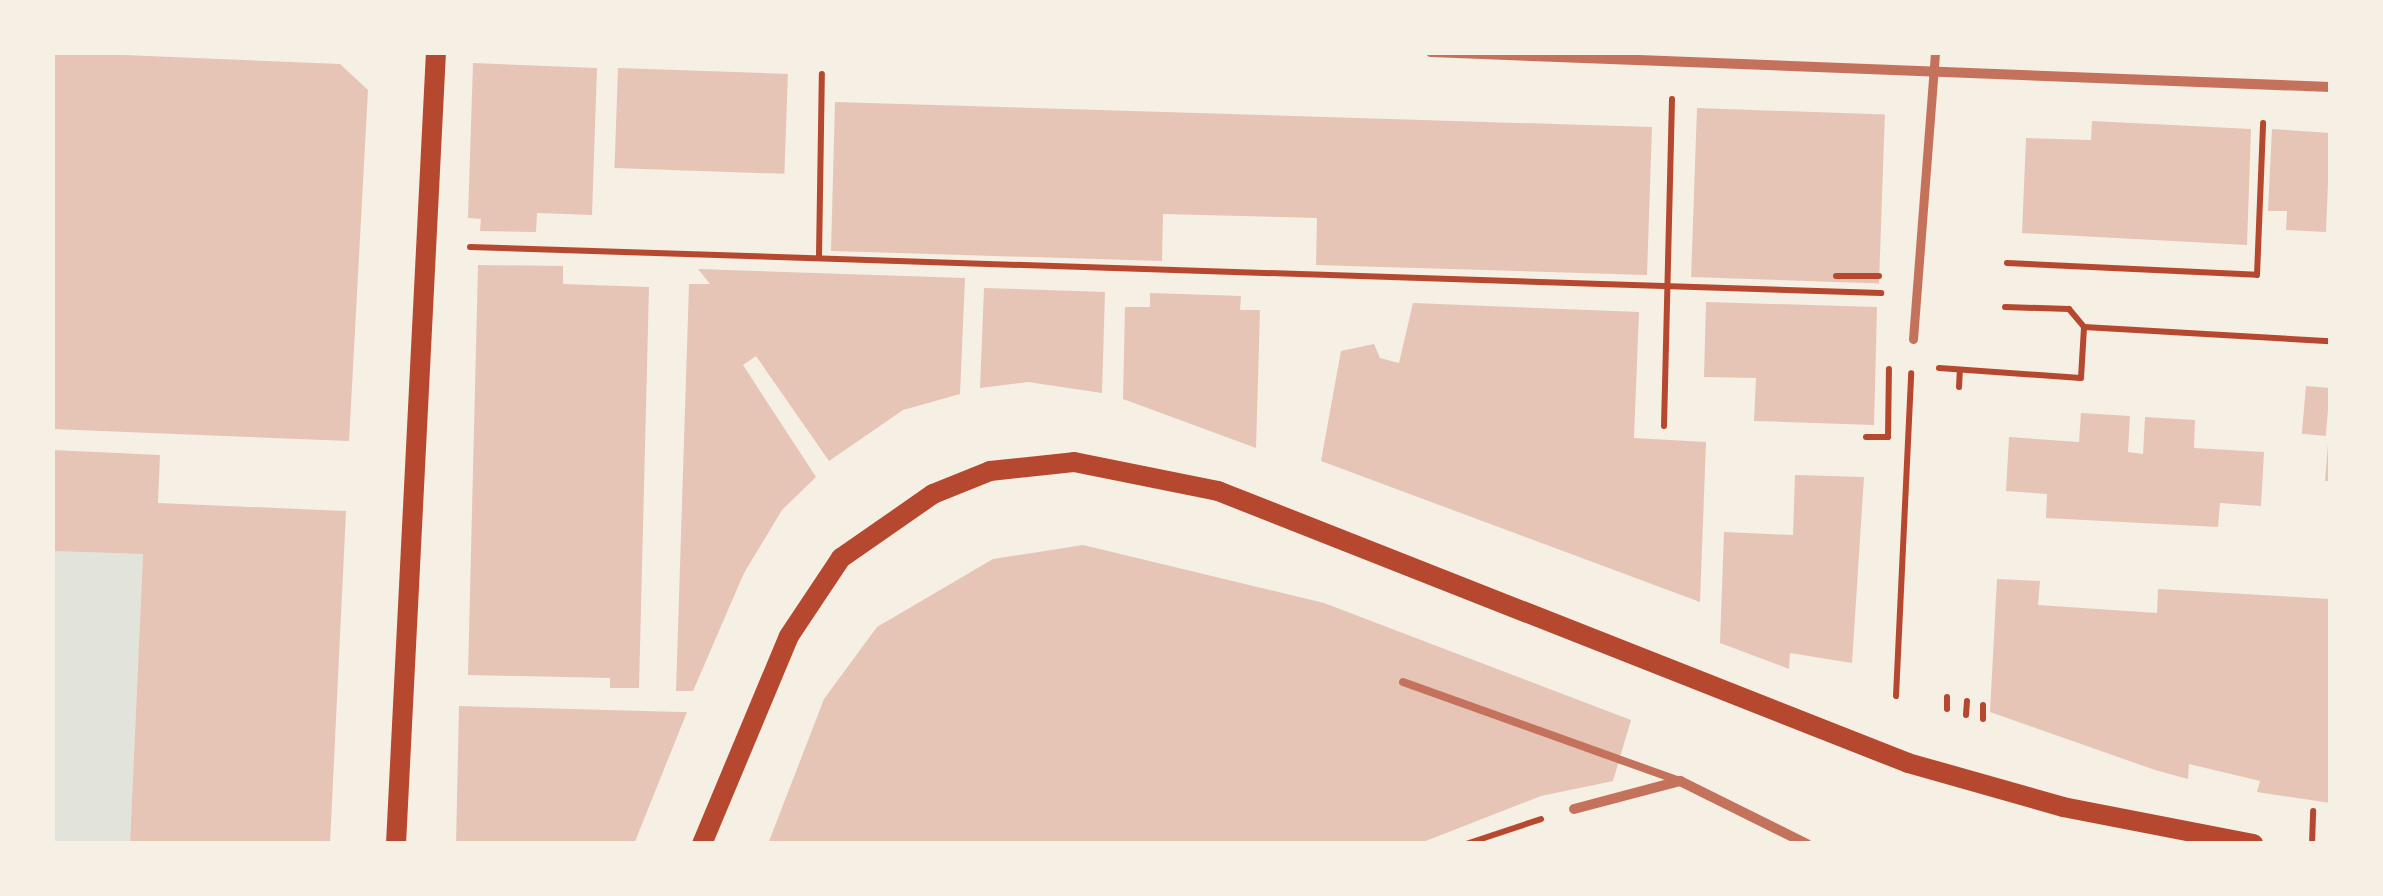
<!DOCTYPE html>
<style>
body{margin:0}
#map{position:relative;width:2383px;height:896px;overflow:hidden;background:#f6efe4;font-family:"Asap Condensed",sans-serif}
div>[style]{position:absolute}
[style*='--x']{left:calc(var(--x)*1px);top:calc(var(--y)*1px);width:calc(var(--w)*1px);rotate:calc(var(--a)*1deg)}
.green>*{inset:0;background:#e2e4dc}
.building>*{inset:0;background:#e6c5b7;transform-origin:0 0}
.path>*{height:6px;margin:-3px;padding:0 3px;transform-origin:3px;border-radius:3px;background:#b5482f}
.service>*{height:8px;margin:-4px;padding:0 4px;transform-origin:4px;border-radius:4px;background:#c5725c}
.pedestrian>*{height:9px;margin:-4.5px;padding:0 4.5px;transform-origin:4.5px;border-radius:4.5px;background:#c5725c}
.minor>*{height:10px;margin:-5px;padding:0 5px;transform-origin:5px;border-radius:5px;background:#c5725c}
.secondary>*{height:20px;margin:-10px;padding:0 10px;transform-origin:10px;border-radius:10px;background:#b5482f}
span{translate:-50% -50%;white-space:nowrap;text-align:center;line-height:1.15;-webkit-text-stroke:8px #f6efe4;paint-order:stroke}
.frame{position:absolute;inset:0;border:55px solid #f6efe4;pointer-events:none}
</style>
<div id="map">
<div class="green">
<div style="clip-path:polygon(53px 551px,143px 554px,130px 843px,53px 844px)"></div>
</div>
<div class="building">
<div style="clip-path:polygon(52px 52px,340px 64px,368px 90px,349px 441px,52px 429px)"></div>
<div style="clip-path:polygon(473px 63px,597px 68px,592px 215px,537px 213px,536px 232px,480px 231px,481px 219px,468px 218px)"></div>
<div style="left:618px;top:68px;width:170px;height:100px;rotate:2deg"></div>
<div style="clip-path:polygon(835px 102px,1652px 127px,1647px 275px,1316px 265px,1317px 218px,1163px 214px,1162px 261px,831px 251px)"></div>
<div style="left:1697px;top:108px;width:188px;height:169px;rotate:2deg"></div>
<div style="clip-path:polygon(2092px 121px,2251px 129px,2247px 245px,2022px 233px,2026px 138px,2091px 140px)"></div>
<div style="clip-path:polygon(2272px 129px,2330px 133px,2326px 232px,2286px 230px,2287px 211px,2268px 211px)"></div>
<div style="clip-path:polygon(478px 265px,563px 266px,563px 284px,649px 287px,639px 688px,610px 688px,610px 678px,468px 675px)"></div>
<div style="clip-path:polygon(698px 269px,965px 278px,960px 394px,903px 410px,829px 461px,756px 356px,743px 365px,816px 477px,782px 510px,744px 573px,693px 691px,676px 691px,689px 284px,710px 284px)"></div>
<div style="clip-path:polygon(984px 288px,1105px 292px,1102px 393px,1028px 382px,980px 388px)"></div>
<div style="clip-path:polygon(1150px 293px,1241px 296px,1240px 310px,1260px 310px,1256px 448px,1123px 399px,1125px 307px,1150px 307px)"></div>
<div style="clip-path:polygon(1706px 302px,1877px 307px,1874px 425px,1754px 421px,1756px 378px,1704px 377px)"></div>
<div style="clip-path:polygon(1413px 303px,1639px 312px,1634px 438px,1706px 442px,1700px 602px,1321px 461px,1341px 351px,1374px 344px,1380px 358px,1399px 363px)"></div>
<div style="left:2306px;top:386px;width:24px;height:48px;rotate:5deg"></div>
<div style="clip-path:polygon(2081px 413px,2130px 416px,2128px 452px,2143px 454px,2145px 417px,2195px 420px,2194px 448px,2264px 452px,2261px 506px,2220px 503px,2218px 527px,2046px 518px,2047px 494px,2006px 491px,2009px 437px,2079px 442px)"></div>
<div style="clip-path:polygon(2328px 444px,2330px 444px,2330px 481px,2325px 481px)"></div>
<div style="clip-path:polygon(52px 450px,160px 455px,158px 503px,346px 511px,330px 844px,130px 844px,143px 554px,52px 551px)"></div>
<div style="clip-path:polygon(1795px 475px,1864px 477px,1852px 663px,1790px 653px,1789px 669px,1720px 643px,1724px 532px,1793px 535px)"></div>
<div style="clip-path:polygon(1083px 545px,1324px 603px,1631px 720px,1613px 781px,1541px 796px,1418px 844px,768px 844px,824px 699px,877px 627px,993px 559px)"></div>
<div style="clip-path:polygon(1997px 579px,2040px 581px,2038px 605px,2157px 613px,2158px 589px,2330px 599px,2330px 803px,2257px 792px,2260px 781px,2189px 764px,2188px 779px,2155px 770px,1990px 712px)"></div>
<div style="clip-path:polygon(459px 706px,681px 712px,687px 712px,634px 844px,456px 844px)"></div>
</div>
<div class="path">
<div style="--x:470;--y:247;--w:1412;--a:1.87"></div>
<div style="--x:819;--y:256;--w:182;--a:-89.1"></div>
<div style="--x:2007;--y:263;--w:250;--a:2.7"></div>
<div style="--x:2257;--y:275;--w:152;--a:-87.7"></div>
<div style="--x:1836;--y:276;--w:43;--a:0"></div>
<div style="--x:2005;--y:307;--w:64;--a:1.8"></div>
<div style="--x:2069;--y:309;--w:23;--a:50"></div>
<div style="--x:2084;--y:327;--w:246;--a:3.3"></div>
<div style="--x:1939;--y:368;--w:142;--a:4"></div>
<div style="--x:2081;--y:378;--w:51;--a:-86.6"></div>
<div style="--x:1959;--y:387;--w:17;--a:-87"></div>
<div style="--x:1664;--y:426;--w:327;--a:-88.6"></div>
<div style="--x:1866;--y:437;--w:22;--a:0"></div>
<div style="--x:1888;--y:437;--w:68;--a:-89.2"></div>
<div style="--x:1896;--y:696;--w:323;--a:-87.3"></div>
<div style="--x:1947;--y:697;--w:12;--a:90"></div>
<div style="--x:1983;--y:705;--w:14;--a:90"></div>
<div style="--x:1966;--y:715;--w:14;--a:-86"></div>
<div style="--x:1466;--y:844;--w:79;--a:-18.4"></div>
<div style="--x:2312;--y:844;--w:33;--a:-88"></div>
</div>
<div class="service">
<div style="--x:1403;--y:682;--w:294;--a:19.7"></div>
</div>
<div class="pedestrian">
<div style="--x:1913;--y:339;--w:288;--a:-85.6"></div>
</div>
<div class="minor">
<div style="--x:1431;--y:52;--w:900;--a:2.23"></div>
<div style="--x:1574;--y:809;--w:110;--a:-14.8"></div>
<div style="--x:1680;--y:781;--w:142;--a:26.4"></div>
</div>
<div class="secondary">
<div style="--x:396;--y:844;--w:793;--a:-87.11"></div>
<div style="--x:702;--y:844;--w:225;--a:-67.3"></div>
<div style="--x:789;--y:636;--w:94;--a:-56.3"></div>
<div style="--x:841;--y:558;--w:112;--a:-34.8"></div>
<div style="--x:933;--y:494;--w:61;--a:-22"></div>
<div style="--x:990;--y:471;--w:84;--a:-6.1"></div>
<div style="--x:1074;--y:462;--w:147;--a:11.4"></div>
<div style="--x:1218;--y:491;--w:742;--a:21.51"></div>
<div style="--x:1908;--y:763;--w:161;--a:15.8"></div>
<div style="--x:2063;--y:807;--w:194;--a:11"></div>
</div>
<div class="frame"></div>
</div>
